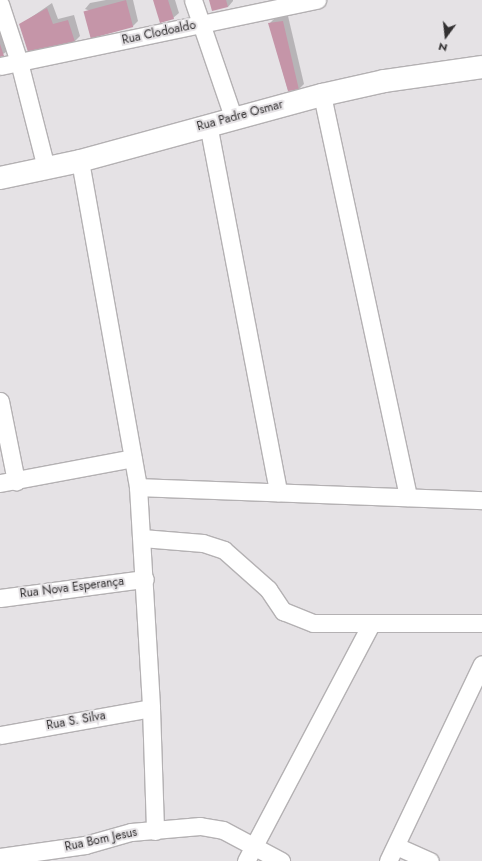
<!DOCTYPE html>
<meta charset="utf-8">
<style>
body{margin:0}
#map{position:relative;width:482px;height:861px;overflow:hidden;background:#e5e2e5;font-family:Jost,sans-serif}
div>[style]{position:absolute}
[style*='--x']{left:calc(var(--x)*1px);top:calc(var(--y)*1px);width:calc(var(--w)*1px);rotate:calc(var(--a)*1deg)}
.shadow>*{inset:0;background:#0003}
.building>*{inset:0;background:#c595a8;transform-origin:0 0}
.roads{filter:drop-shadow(1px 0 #b4b1b3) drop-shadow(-1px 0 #b4b1b3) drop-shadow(0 1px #b4b1b3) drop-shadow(0 -1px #b4b1b3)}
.minor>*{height:17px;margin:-8.5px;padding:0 8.5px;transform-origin:8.5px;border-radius:8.5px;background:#fff}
.tertiary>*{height:22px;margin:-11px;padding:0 11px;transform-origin:11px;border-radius:11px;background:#fff}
span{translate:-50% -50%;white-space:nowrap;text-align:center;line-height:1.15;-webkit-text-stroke:4px #e5e2e5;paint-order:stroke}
.street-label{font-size:12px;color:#323031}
.north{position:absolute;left:426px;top:16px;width:40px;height:40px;-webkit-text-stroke:3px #e5e2e5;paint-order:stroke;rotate:195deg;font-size:11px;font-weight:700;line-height:16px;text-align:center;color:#323031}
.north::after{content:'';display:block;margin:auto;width:14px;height:18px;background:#323031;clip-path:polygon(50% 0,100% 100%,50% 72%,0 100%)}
</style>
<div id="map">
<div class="shadow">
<div style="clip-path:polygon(106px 0,133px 0,138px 21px,133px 26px,85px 9px,90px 3px)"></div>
<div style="clip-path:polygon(154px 0,175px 0,179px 13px,173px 18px)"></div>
<div style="clip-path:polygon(210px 0,233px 0,233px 1px,228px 7px)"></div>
<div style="clip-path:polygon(52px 3px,58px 19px,74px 15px,80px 36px,75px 41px,29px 51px,20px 25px)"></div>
<div style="clip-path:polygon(288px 16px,304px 84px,299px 89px,288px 90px,269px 24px,275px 18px)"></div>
<div style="clip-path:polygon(0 30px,9px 50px,0 56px)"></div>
</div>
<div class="building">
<div style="left:126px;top:0;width:28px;height:44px;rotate:75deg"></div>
<div style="clip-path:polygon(153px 0,168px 0,174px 19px,160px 23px)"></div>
<div style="clip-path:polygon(209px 0,226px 0,228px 7px,212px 11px)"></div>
<div style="clip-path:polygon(47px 8px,53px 24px,68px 20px,75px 42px,28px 52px,19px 24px)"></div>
<div style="clip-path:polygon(283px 21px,299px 90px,288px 91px,268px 23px)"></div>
<div style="clip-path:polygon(0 44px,4px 56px,0 57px)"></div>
</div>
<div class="roads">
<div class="minor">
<div style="--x:193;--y:0;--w:124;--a:71.1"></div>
<div style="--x:0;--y:4;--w:61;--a:71.9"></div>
<div style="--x:19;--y:62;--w:109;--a:75.7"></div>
<div style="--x:0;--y:66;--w:324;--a:-11.8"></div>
<div style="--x:322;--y:95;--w:411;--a:77.9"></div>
<div style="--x:208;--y:124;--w:375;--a:79.2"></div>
<div style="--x:80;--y:161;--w:331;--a:79.9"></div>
<div style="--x:138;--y:487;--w:221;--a:86.6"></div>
<div style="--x:151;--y:708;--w:123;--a:88.1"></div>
<div style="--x:0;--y:401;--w:82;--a:78.7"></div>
<div style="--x:0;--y:483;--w:135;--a:-10.6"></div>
<div style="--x:138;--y:487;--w:344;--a:2.2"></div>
<div style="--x:142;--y:538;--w:61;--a:4.7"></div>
<div style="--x:203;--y:543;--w:22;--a:18"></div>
<div style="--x:224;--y:550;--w:59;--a:41.6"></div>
<div style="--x:268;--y:589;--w:27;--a:56"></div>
<div style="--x:283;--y:611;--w:32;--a:22"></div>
<div style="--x:313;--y:623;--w:169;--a:0"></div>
<div style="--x:0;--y:598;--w:146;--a:-7.5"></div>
<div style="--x:0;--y:735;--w:153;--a:-10.1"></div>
<div style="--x:396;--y:846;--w:37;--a:24"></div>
<div style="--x:0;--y:857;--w:86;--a:-8"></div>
<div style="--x:85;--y:845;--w:48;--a:-15.8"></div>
<div style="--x:131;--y:832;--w:69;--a:-5"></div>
<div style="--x:200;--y:826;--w:23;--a:10"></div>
<div style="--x:223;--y:830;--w:66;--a:28.1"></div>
<div style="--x:246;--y:861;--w:268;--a:-62.2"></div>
<div style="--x:388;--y:861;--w:218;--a:-64.5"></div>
</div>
<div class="tertiary">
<div style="--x:0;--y:178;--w:82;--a:-12"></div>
<div style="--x:80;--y:161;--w:251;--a:-15.3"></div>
<div style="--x:322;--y:95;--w:64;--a:-12.7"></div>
<div style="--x:384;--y:81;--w:99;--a:-8.1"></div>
</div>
</div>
<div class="street-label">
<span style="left:159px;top:33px;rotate:-12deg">Rua Clodoaldo</span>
<span style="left:240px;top:116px;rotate:-15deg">Rua Padre Osmar</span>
<span style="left:72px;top:588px;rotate:-7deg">Rua Nova Esperança</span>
<span style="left:76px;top:721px;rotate:-10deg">Rua S. Silva</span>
<span style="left:101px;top:840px;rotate:-12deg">Rua Bom Jesus</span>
</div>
<div class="north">N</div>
</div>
